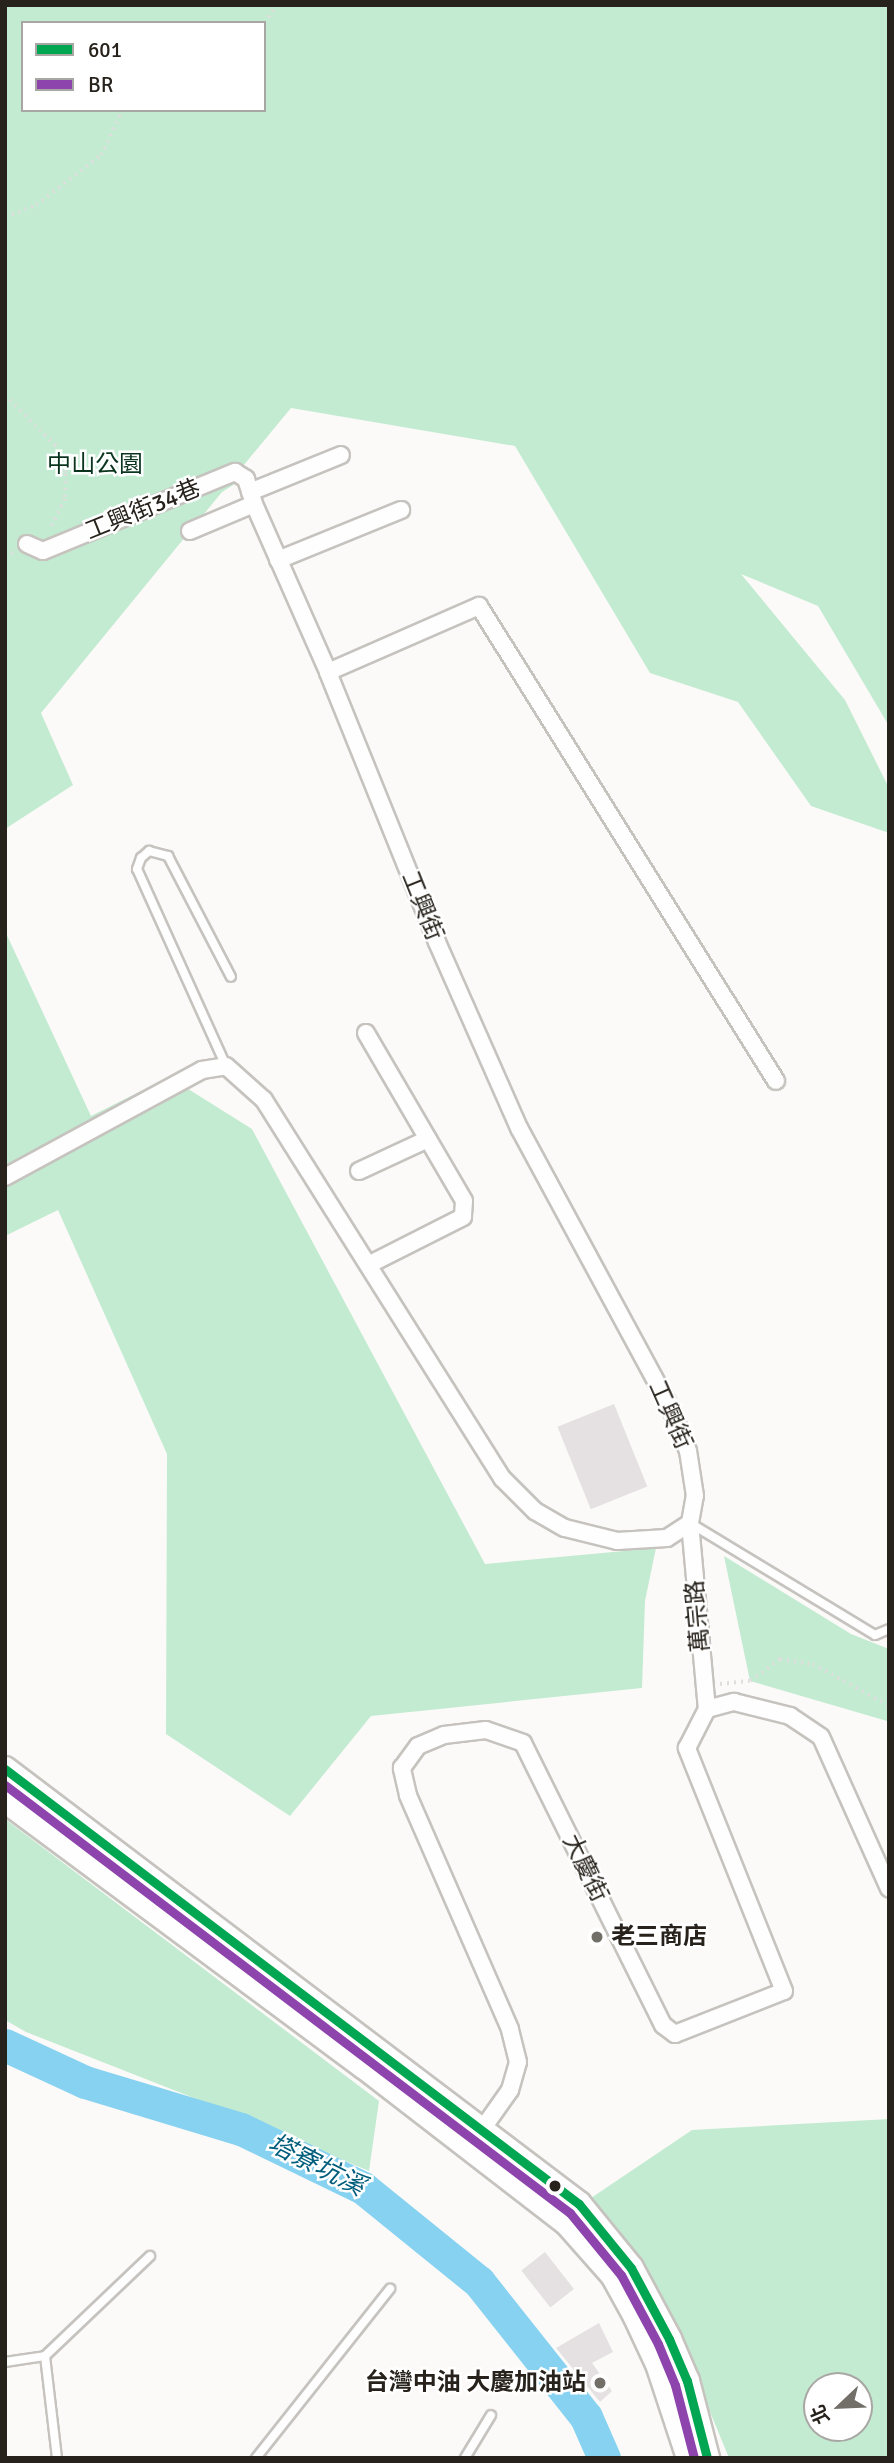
<!DOCTYPE html>
<meta charset="utf-8">
<style>
body{margin:0}
#map{position:relative;width:894px;height:2463px;overflow:hidden;background:#fcfaf8;font-family:Signika,"Noto Sans TC",sans-serif}
div>[style]{position:absolute}
[style*='--x']{left:calc(var(--x)*1px);top:calc(var(--y)*1px);width:calc(var(--w)*1px);rotate:calc(var(--a)*1deg)}
.green>*{inset:0;background:#c3ebd2}
.river>*{height:33px;margin:-16.5px;padding:0 16.5px;transform-origin:16.5px;border-radius:16.5px;background:#87d2f1}
.building>*{inset:0;background:#e5e1e3;transform-origin:0 0}
.path>*{height:3.5px;margin-top:-1.75px;transform-origin:0;background:repeating-linear-gradient(90deg,#dededd 0 2px,transparent 0 7px)}
.roads{filter:drop-shadow(2px 0 #c6c3bf) drop-shadow(-2px 0 #c6c3bf) drop-shadow(0 2px #c6c3bf) drop-shadow(0 -2px #c6c3bf)}
.service>*{height:8px;margin:-4px;padding:0 4px;transform-origin:4px;border-radius:4px;background:#fffefe}
.minor>*{height:16px;margin:-8px;padding:0 8px;transform-origin:8px;border-radius:8px;background:#fffefe}
.primary>*{height:24px;margin:-12px;padding:0 12px;transform-origin:12px;border-radius:12px;background:#fffefe}
.bus-1>*{height:9px;margin:-4.5px;padding:0 4.5px;transform-origin:4.5px;border-radius:4.5px;background:#00a651}
.bus-2>*{height:9px;margin:-4.5px;padding:0 4.5px;transform-origin:4.5px;border-radius:4.5px;background:#8e44ad}
.dots>*{width:19px;height:19px;translate:-50% -50%;box-sizing:border-box;border:4px solid #fff;border-radius:50%}
span{translate:-50% -50%;white-space:nowrap;text-align:center;line-height:1.15;-webkit-text-stroke:5px #fff;paint-order:stroke}
.park-label{font-size:24px;color:#0b341f}
.street-label{font-size:24px;color:#27221b}
.poi-label{font-size:24px;color:#27221b;font-weight:700}
.left{translate:0 -50%;text-align:left}
.right{translate:-100% -50%;text-align:right}
.water-label{font-size:26px;color:#005e7c;font-style:italic}
.frame{position:absolute;inset:0;border:7px solid #27221b;pointer-events:none}
.legend{position:absolute;left:21px;top:21px;width:245px;height:91px;box-sizing:border-box;background:#fff;border:2px solid #a9a7a4;margin:0;padding:9px 12px;list-style:none;font-size:21px;color:#27221b}
.legend li{display:flex;align-items:center;gap:14px;height:35px}
.legend b{width:35px;border:2px solid #a9a7a4}
.north{position:absolute;left:803px;top:2372px;width:70px;height:70px;box-sizing:border-box;background:#fff;border:2px solid #a9a7a4;border-radius:50%;rotate:247deg;font-size:19px;font-weight:700;line-height:28px;text-align:center;color:#27221b}
.north::after{content:'';display:block;margin:auto;width:24px;height:32px;background:#726e68;clip-path:polygon(50% 0,100% 100%,50% 72%,0 100%)}
</style>
<div id="map">
<div class="green">
<div style="clip-path:polygon(evenodd,5px 5px,889px 5px,889px 726px,818px 606px,741px 574px,845px 700px,889px 788px,889px 833px,811px 806px,738px 702px,650px 673px,515px 446px,291px 408px,234px 477px,238px 482px,222px 492px,41px 713px,73px 785px,5px 829px,5px 5px,23px 23px,264px 23px,264px 110px,23px 110px,23px 23px)"></div>
<div style="clip-path:polygon(5px 931px,91px 1116px,169px 1077px,252px 1129px,485px 1564px,656px 1548px,645px 1601px,642px 1688px,371px 1716px,290px 1816px,166px 1734px,167px 1454px,58px 1210px,5px 1236px)"></div>
<div style="clip-path:polygon(724px 1556px,851px 1634px,889px 1649px,889px 1726px,887px 1721px,750px 1681px)"></div>
<div style="clip-path:polygon(5px 1819px,379px 2101px,369px 2171px,227px 2111px,26px 2032px,5px 2020px)"></div>
<div style="clip-path:polygon(evenodd,889px 2119px,889px 2458px,729px 2458px,675px 2327px,591px 2198px,692px 2130px,889px 2119px,817px 2386px,859px 2386px,859px 2428px,817px 2428px,817px 2386px)"></div>
</div>
<div class="river">
<div style="--x:5;--y:2045;--w:88;--a:24.8"></div>
<div style="--x:85;--y:2082;--w:163;--a:16.8"></div>
<div style="--x:241;--y:2129;--w:136;--a:25.8"></div>
<div style="--x:363;--y:2188;--w:149;--a:39"></div>
<div style="--x:479;--y:2282;--w:172;--a:51.6"></div>
<div style="--x:586;--y:2417;--w:45;--a:66.3"></div>
</div>
<div class="building">
<div style="left:614px;top:1404px;width:89px;height:61px;rotate:68deg"></div>
<div style="left:545px;top:2252px;width:47px;height:30px;rotate:52deg"></div>
<div style="clip-path:polygon(599px 2323px,613px 2352px,592px 2363px,612px 2391px,600px 2402px,556px 2348px)"></div>
</div>
<div class="path">
<div style="--x:264;--y:23;--w:22;--a:-54"></div>
<div style="--x:5;--y:217;--w:33;--a:-21"></div>
<div style="--x:36;--y:205;--w:82;--a:-37.6"></div>
<div style="--x:101;--y:155;--w:50;--a:-65"></div>
<div style="--x:5;--y:395;--w:71;--a:45"></div>
<div style="--x:55;--y:445;--w:31;--a:69"></div>
<div style="--x:66;--y:474;--w:25;--a:92"></div>
<div style="--x:65;--y:499;--w:32;--a:116"></div>
<div style="--x:5;--y:558;--w:12;--a:-35"></div>
<div style="--x:720;--y:1684;--w:30;--a:-6"></div>
<div style="--x:750;--y:1681;--w:37;--a:-36"></div>
<div style="--x:780;--y:1659;--w:33;--a:9"></div>
<div style="--x:813;--y:1664;--w:87;--a:28.9"></div>
</div>
<div class="roads">
<div class="service">
<div style="--x:226;--y:1066;--w:216;--a:-114.3"></div>
<div style="--x:137;--y:869;--w:12;--a:-70"></div>
<div style="--x:141;--y:858;--w:11;--a:-41"></div>
<div style="--x:149;--y:851;--w:20;--a:15"></div>
<div style="--x:168;--y:856;--w:136;--a:62.5"></div>
<div style="--x:690;--y:1523;--w:216;--a:31.2"></div>
<div style="--x:875;--y:1635;--w:15;--a:-23"></div>
<div style="--x:45;--y:2356;--w:103;--a:83.3"></div>
<div style="--x:5;--y:2362;--w:40;--a:-8.5"></div>
<div style="--x:45;--y:2356;--w:145;--a:-43.6"></div>
<div style="--x:256;--y:2458;--w:216;--a:-51.6"></div>
<div style="--x:465;--y:2458;--w:50;--a:-58.8"></div>
</div>
<div class="minor">
<div style="--x:250;--y:492;--w:98;--a:-22.1"></div>
<div style="--x:190;--y:531;--w:69;--a:-22.9"></div>
<div style="--x:27;--y:544;--w:17;--a:24"></div>
<div style="--x:43;--y:551;--w:208;--a:-22.4"></div>
<div style="--x:235;--y:472;--w:13;--a:32"></div>
<div style="--x:246;--y:479;--w:26;--a:72"></div>
<div style="--x:254;--y:504;--w:184;--a:66.2"></div>
<div style="--x:278;--y:560;--w:133;--a:-22.1"></div>
<div style="--x:366;--y:1033;--w:194;--a:59.7"></div>
<div style="--x:464;--y:1201;--w:16;--a:94"></div>
<div style="--x:463;--y:1217;--w:106;--a:153.2"></div>
<div style="--x:359;--y:1171;--w:76;--a:-24.9"></div>
<div style="--x:5;--y:1177;--w:224;--a:-28.5"></div>
<div style="--x:202;--y:1070;--w:24;--a:-9"></div>
<div style="--x:226;--y:1066;--w:51;--a:41.8"></div>
<div style="--x:264;--y:1100;--w:447;--a:57.8"></div>
<div style="--x:502;--y:1478;--w:47;--a:45"></div>
<div style="--x:535;--y:1511;--w:34;--a:30"></div>
<div style="--x:565;--y:1528;--w:54;--a:14"></div>
<div style="--x:617;--y:1541;--w:50;--a:-3.4"></div>
<div style="--x:667;--y:1538;--w:27;--a:-33"></div>
<div style="--x:690;--y:1523;--w:27;--a:-80"></div>
<div style="--x:695;--y:1496;--w:46;--a:-98.8"></div>
<div style="--x:688;--y:1451;--w:45;--a:-112"></div>
<div style="--x:671;--y:1409;--w:319;--a:-118.4"></div>
<div style="--x:519;--y:1128;--w:203;--a:-113.8"></div>
<div style="--x:437;--y:942;--w:291;--a:-112"></div>
<div style="--x:328;--y:672;--w:165;--a:-23.6"></div>
<div style="--x:479;--y:606;--w:560;--a:57.98"></div>
<div style="--x:690;--y:1523;--w:187;--a:84.8"></div>
<div style="--x:476;--y:2138;--w:59;--a:-54.7"></div>
<div style="--x:510;--y:2090;--w:29;--a:-74"></div>
<div style="--x:518;--y:2062;--w:34;--a:-104"></div>
<div style="--x:510;--y:2029;--w:255;--a:-113.6"></div>
<div style="--x:408;--y:1795;--w:28;--a:-103"></div>
<div style="--x:402;--y:1768;--w:27;--a:-54"></div>
<div style="--x:418;--y:1746;--w:28;--a:-23"></div>
<div style="--x:444;--y:1735;--w:42;--a:-6.8"></div>
<div style="--x:486;--y:1730;--w:39;--a:19"></div>
<div style="--x:523;--y:1743;--w:315;--a:63.6"></div>
<div style="--x:663;--y:2025;--w:15;--a:37"></div>
<div style="--x:675;--y:2034;--w:117;--a:-21.5"></div>
<div style="--x:784;--y:1991;--w:262;--a:-111.8"></div>
<div style="--x:687;--y:1748;--w:44;--a:-62.9"></div>
<div style="--x:707;--y:1709;--w:28;--a:-15"></div>
<div style="--x:734;--y:1702;--w:58;--a:14"></div>
<div style="--x:790;--y:1716;--w:37;--a:34"></div>
<div style="--x:821;--y:1737;--w:166;--a:65.8"></div>
</div>
<div class="primary">
<div style="--x:5;--y:1769;--w:720;--a:37.16"></div>
<div style="--x:579;--y:2204;--w:82;--a:50.9"></div>
<div style="--x:631;--y:2268;--w:81;--a:61.8"></div>
<div style="--x:669;--y:2339;--w:46;--a:66.8"></div>
<div style="--x:687;--y:2381;--w:80;--a:75.4"></div>
<div style="--x:5;--y:1800;--w:448;--a:36.6"></div>
<div style="--x:365;--y:2067;--w:255;--a:37.7"></div>
<div style="--x:567;--y:2223;--w:69;--a:48.5"></div>
<div style="--x:613;--y:2275;--w:46;--a:61.2"></div>
<div style="--x:635;--y:2315;--w:54;--a:64.9"></div>
<div style="--x:658;--y:2364;--w:99;--a:71.7"></div>
</div>
</div>
<div class="bus-1">
<div style="--x:5;--y:1769;--w:720;--a:37.16"></div>
<div style="--x:579;--y:2204;--w:82;--a:50.9"></div>
<div style="--x:631;--y:2268;--w:81;--a:61.8"></div>
<div style="--x:669;--y:2339;--w:46;--a:66.8"></div>
<div style="--x:687;--y:2381;--w:80;--a:75.4"></div>
</div>
<div class="bus-2">
<div style="--x:5;--y:1785;--w:709;--a:37.14"></div>
<div style="--x:570;--y:2213;--w:80;--a:50.6"></div>
<div style="--x:621;--y:2275;--w:78;--a:61.8"></div>
<div style="--x:658;--y:2344;--w:44;--a:67.5"></div>
<div style="--x:675;--y:2385;--w:75;--a:75.4"></div>
</div>
<div class="dots">
<div style="left:597px;top:1937px;background:#726e68"></div>
<div style="left:555px;top:2186px;background:#27221b"></div>
<div style="left:600px;top:2383px;background:#726e68"></div>
</div>
<div class="park-label">
<span style="left:95px;top:465px">中山公園</span>
</div>
<div class="street-label">
<span style="left:143px;top:510px;rotate:-22deg">工興街34巷</span>
<span style="left:422px;top:906px;rotate:68deg">工興街</span>
<span style="left:670px;top:1415px;rotate:66deg">工興街</span>
<span style="left:698px;top:1616px;rotate:-95deg">萬宗路</span>
<span style="left:585px;top:1868px;rotate:64deg">大慶街</span>
</div>
<div class="poi-label">
<span class="left" style="left:611px;top:1937px">老三商店</span>
<span class="right" style="left:586px;top:2383px">台灣中油 大慶加油站</span>
</div>
<div class="water-label">
<span style="left:316px;top:2166px;rotate:27deg">塔寮坑溪</span>
</div>
<div class="frame"></div>
<ul class="legend">
<li><b style="height:9px;background:#00a651"></b>601</li>
<li><b style="height:9px;background:#8e44ad"></b>BR</li>
</ul>
<div class="north">北</div>
</div>
